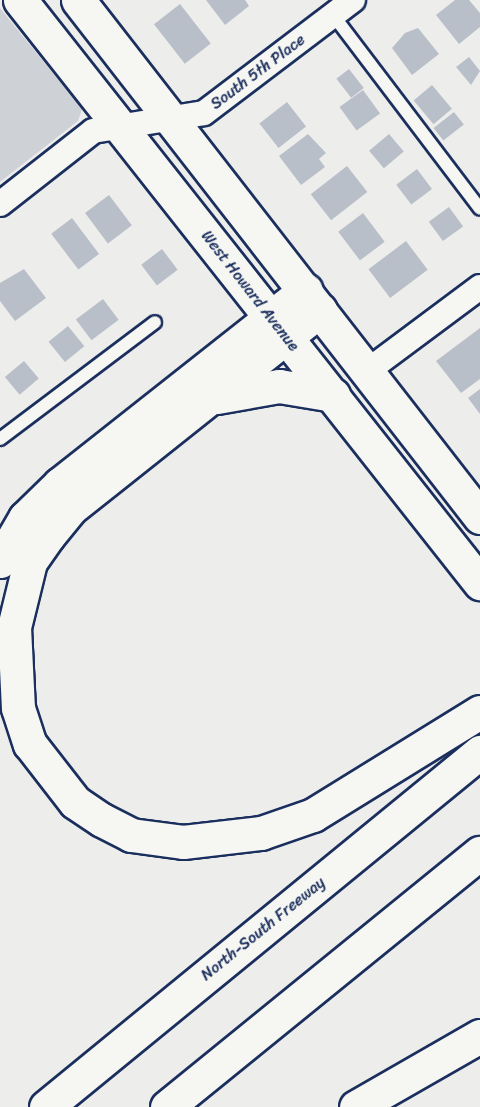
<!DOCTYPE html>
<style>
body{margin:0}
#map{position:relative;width:480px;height:1107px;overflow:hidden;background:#edeeec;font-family:Sriracha,sans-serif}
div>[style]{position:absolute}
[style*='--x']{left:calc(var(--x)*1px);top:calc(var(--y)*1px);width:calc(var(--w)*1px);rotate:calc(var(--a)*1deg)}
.green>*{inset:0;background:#ced2d7}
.building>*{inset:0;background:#b9bfc8;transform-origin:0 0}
.roads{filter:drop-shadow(2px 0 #1b2f5e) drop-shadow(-2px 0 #1b2f5e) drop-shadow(0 2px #1b2f5e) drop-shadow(0 -2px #1b2f5e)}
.service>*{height:12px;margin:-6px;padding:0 6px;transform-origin:6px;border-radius:6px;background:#f6f6f2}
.minor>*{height:24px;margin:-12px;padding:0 12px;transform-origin:12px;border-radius:12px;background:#f6f6f2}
.secondary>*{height:33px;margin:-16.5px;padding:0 16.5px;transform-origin:16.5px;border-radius:16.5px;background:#f6f6f2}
.motorway>*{height:33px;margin:-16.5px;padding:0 16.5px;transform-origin:16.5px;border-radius:16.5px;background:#f6f6f2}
span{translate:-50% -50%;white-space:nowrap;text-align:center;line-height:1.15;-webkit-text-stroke:5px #f6f6f2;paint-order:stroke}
.street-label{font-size:16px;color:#1b2f5e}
</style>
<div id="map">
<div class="green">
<div style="clip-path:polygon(0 8px,82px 109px,78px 121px,0 182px)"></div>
</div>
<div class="building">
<div style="clip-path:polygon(206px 0,245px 0,249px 6px,225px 25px)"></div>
<div style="clip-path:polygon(455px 0,469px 0,480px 13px,480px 27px,459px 44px,436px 15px)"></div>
<div style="left:180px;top:4px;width:50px;height:33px;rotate:52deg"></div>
<div style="clip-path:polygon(418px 28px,439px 54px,412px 75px,392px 48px,405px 33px)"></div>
<div style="clip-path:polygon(469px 57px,480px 71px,471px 85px,456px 67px)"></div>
<div style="left:349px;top:69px;width:24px;height:16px;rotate:52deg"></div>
<div style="left:432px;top:85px;width:31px;height:24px;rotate:50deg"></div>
<div style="left:363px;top:90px;width:29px;height:29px;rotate:54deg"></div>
<div style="left:287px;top:102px;width:31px;height:35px;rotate:52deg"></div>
<div style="left:454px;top:112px;width:16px;height:26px;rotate:52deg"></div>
<div style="clip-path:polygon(308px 134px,326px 153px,319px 159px,325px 167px,301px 185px,279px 156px)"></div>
<div style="left:389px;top:134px;width:23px;height:26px;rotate:50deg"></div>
<div style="left:347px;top:166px;width:33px;height:46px;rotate:52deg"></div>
<div style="left:417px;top:169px;width:25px;height:26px;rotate:53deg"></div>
<div style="left:109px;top:195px;width:38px;height:30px;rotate:53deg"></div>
<div style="left:449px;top:207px;width:24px;height:25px;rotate:54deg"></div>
<div style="left:363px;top:213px;width:36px;height:31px;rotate:53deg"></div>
<div style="left:72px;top:218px;width:45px;height:26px;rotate:53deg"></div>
<div style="left:406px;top:241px;width:36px;height:47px;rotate:53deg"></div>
<div style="left:162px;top:249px;width:26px;height:26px;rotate:53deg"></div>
<div style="clip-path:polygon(24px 269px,46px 298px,15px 321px,0 301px,0 283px)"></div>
<div style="left:103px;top:299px;width:26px;height:34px;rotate:53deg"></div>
<div style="left:68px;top:326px;width:26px;height:25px;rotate:51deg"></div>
<div style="clip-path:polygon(480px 328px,480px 379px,461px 393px,436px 361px)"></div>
<div style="left:24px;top:361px;width:23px;height:25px;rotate:50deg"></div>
<div style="clip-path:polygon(480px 389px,480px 414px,468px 398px)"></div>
</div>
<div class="roads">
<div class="service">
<div style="--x:333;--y:15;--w:243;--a:52.8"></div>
<div style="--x:0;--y:439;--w:194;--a:-37"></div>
</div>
<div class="minor">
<div style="--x:0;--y:204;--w:118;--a:-38.1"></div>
<div style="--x:93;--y:131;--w:112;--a:-9.2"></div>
<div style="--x:204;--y:113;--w:187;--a:-37.2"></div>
<div style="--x:366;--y:372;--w:142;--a:-36.7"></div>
</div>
<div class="secondary">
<div style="--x:20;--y:0;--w:743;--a:51.73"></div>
<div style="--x:78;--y:0;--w:655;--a:52.13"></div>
</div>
<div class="motorway">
<div style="--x:320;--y:310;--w:320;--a:141.5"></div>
<div style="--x:70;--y:509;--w:35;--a:129"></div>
<div style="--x:48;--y:536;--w:32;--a:125"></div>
<div style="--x:30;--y:562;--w:67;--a:103.8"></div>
<div style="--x:14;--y:627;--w:81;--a:87.2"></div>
<div style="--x:18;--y:708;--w:38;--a:72"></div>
<div style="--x:30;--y:744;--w:73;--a:52.2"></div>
<div style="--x:75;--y:802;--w:32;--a:34"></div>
<div style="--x:102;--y:820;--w:33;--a:27"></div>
<div style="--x:131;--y:835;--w:52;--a:7.7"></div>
<div style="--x:183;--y:842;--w:79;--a:-6.6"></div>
<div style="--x:261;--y:833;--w:55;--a:-19.1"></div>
<div style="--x:313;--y:815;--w:196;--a:-31.7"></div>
<div style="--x:217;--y:397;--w:63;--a:-10.1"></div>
<div style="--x:279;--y:386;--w:55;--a:9.5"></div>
<div style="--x:0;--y:561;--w:50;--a:-59.8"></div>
<div style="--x:25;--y:518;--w:49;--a:-44.2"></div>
<div style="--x:60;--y:484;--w:313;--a:-38.3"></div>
<div style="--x:46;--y:1107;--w:561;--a:-39.28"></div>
<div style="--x:167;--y:1107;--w:403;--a:-39.1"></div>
<div style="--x:356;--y:1107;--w:143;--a:-29.8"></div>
</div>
</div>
<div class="street-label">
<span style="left:258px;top:72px;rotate:-37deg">South 5th Place</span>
<span style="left:250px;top:291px;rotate:52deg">West Howard Avenue</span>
<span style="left:263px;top:929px;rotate:-39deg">North-South Freeway</span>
</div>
</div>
